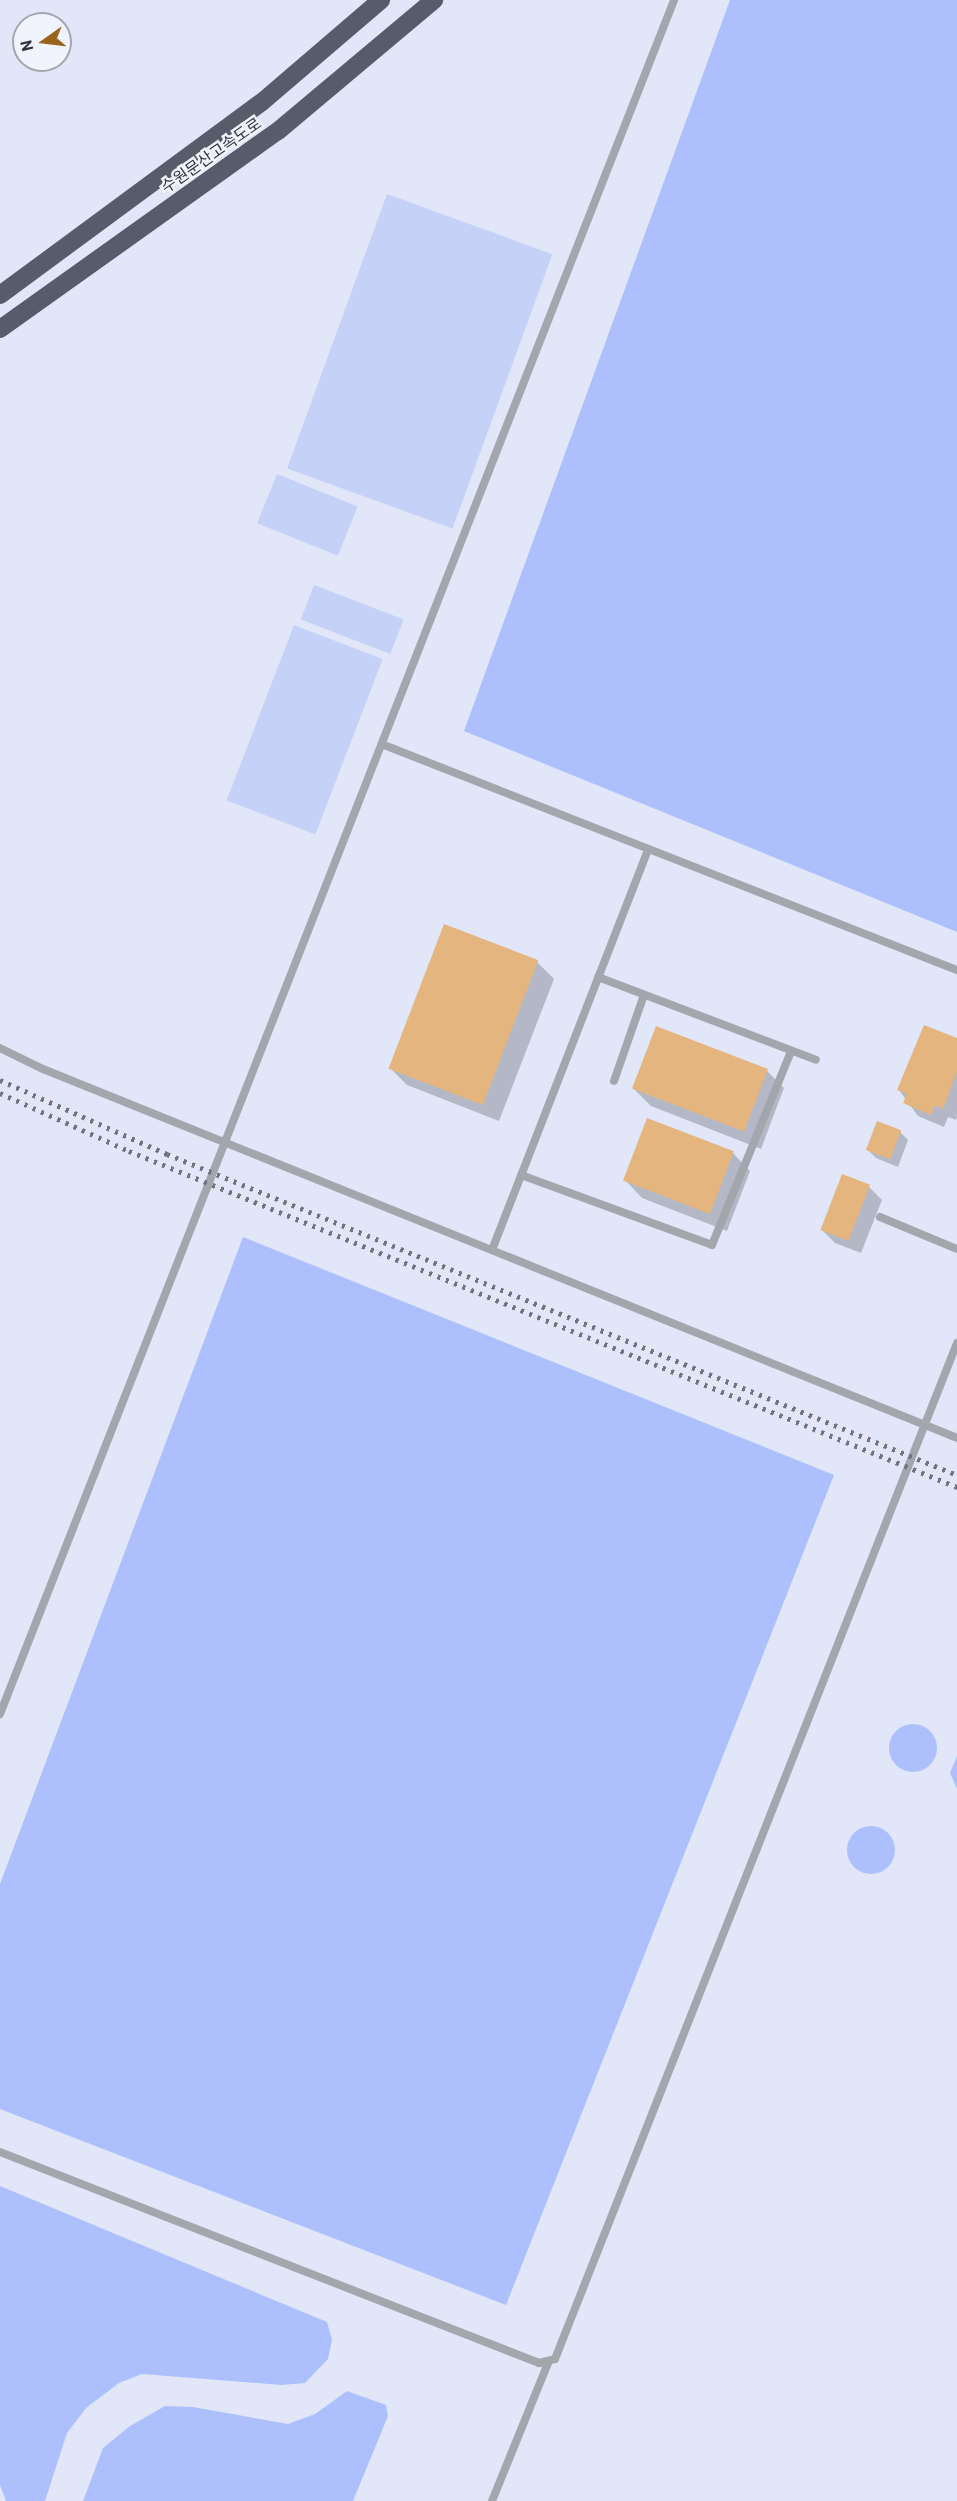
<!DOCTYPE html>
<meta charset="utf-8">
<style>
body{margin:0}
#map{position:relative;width:957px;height:2501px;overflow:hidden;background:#e1e7f8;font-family:Barlow,"Noto Sans KR",sans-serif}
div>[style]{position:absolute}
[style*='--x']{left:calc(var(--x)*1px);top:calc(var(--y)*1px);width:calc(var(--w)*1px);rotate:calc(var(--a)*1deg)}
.green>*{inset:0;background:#c5d1f7;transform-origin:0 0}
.water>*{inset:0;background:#adc0fd}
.round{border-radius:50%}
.shadow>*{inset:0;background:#0003}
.building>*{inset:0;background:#e4b57e;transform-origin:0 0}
.lane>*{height:8px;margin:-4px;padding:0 4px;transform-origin:4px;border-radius:4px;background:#a3a6ad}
.highway>*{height:18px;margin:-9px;padding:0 9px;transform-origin:9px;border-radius:9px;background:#575c6a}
.rail>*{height:4.5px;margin-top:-2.25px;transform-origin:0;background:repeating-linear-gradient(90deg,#70747e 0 3px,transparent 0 9px)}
span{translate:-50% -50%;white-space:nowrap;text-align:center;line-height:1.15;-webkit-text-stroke:5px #f1f4fe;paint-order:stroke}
.street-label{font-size:16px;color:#32343b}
.north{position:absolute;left:12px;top:12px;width:60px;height:60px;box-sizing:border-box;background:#f1f4fe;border:2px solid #a5a7b0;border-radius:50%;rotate:256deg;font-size:16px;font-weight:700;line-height:24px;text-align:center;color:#32343b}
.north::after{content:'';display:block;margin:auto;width:21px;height:27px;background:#99651c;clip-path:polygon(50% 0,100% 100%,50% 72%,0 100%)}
</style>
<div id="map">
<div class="green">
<div style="left:387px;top:194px;width:176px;height:292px;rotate:20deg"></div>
<div style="left:277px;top:474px;width:87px;height:53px;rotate:22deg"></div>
<div style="left:314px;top:585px;width:96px;height:37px;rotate:21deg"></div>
<div style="left:294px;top:625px;width:95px;height:188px;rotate:21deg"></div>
</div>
<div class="water">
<div style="clip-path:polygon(730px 0,957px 0,957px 932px,464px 731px)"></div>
<div style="clip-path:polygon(243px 1237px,834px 1475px,506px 2305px,0 2109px,0 1884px)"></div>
<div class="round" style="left:889px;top:1724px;width:48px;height:48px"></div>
<div style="clip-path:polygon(957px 1756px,957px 1789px,950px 1773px)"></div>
<div class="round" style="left:847px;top:1826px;width:48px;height:48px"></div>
<div style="clip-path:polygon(0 2186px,327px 2322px,332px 2340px,328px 2359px,305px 2383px,281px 2385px,142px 2374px,119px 2383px,86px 2408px,67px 2433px,45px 2501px,6px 2501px,0 2485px)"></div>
<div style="clip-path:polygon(347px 2391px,386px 2405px,388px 2416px,353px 2501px,83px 2501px,103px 2448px,130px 2426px,165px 2406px,193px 2407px,288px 2424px,315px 2414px)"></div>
</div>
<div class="shadow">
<div style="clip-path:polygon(537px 962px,554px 979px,499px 1121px,407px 1085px,390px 1068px)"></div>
<div style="clip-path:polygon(957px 1040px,957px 1117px,956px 1120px,948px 1117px,944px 1127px,918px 1116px,899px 1090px)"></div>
<div style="clip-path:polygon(767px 1071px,784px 1088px,761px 1149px,651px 1106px,633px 1088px)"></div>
<div style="clip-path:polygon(900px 1132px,908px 1140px,898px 1167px,876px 1158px,868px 1150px)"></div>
<div style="clip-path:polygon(733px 1153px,750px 1171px,727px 1231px,642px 1198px,625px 1180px)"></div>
<div style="clip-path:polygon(869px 1187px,882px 1200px,861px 1253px,835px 1243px,822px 1230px)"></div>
</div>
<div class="building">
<div style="left:444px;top:924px;width:101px;height:155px;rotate:21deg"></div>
<div style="clip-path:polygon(924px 1025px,957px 1038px,957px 1072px,943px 1109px,935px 1105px,931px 1115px,903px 1103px,907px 1094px,897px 1090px)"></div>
<div style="left:656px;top:1026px;width:120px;height:67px;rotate:21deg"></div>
<div style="left:647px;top:1118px;width:93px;height:67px;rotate:21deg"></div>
<div style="left:877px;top:1121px;width:26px;height:31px;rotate:21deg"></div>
<div style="left:842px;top:1174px;width:30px;height:60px;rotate:21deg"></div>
</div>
<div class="lane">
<div style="--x:384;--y:745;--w:616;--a:21.44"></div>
<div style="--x:598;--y:977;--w:233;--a:20.8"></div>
<div style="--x:0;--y:1048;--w:48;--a:26"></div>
<div style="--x:43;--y:1069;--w:986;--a:21.98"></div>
<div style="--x:614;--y:1081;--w:91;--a:-70.8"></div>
<div style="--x:521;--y:1175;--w:203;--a:20.1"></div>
<div style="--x:712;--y:1245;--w:209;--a:-67.8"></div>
<div style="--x:880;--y:1217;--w:83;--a:22.6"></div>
<div style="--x:492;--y:1250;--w:430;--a:-68.7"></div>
<div style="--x:0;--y:1714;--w:1842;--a:-68.53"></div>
<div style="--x:0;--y:2152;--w:579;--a:21.38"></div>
<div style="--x:539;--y:2363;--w:16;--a:-14"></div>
<div style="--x:555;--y:2359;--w:1093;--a:-68.41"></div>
<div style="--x:492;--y:2501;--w:149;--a:-67.9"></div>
</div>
<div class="highway">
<div style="--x:0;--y:295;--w:325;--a:-36.4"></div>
<div style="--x:262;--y:102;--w:157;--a:-40.6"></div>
<div style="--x:0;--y:329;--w:341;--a:-35.5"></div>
<div style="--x:278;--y:131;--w:204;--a:-40"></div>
</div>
<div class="rail">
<div style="--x:0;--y:1080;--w:183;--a:23.9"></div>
<div style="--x:167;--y:1154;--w:853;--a:22.11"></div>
<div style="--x:0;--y:1093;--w:141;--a:24.2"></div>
<div style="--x:129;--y:1151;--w:894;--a:22.09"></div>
</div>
<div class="street-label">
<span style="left:211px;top:155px;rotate:-35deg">수원문산고속도로</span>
</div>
<div class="north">N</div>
</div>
